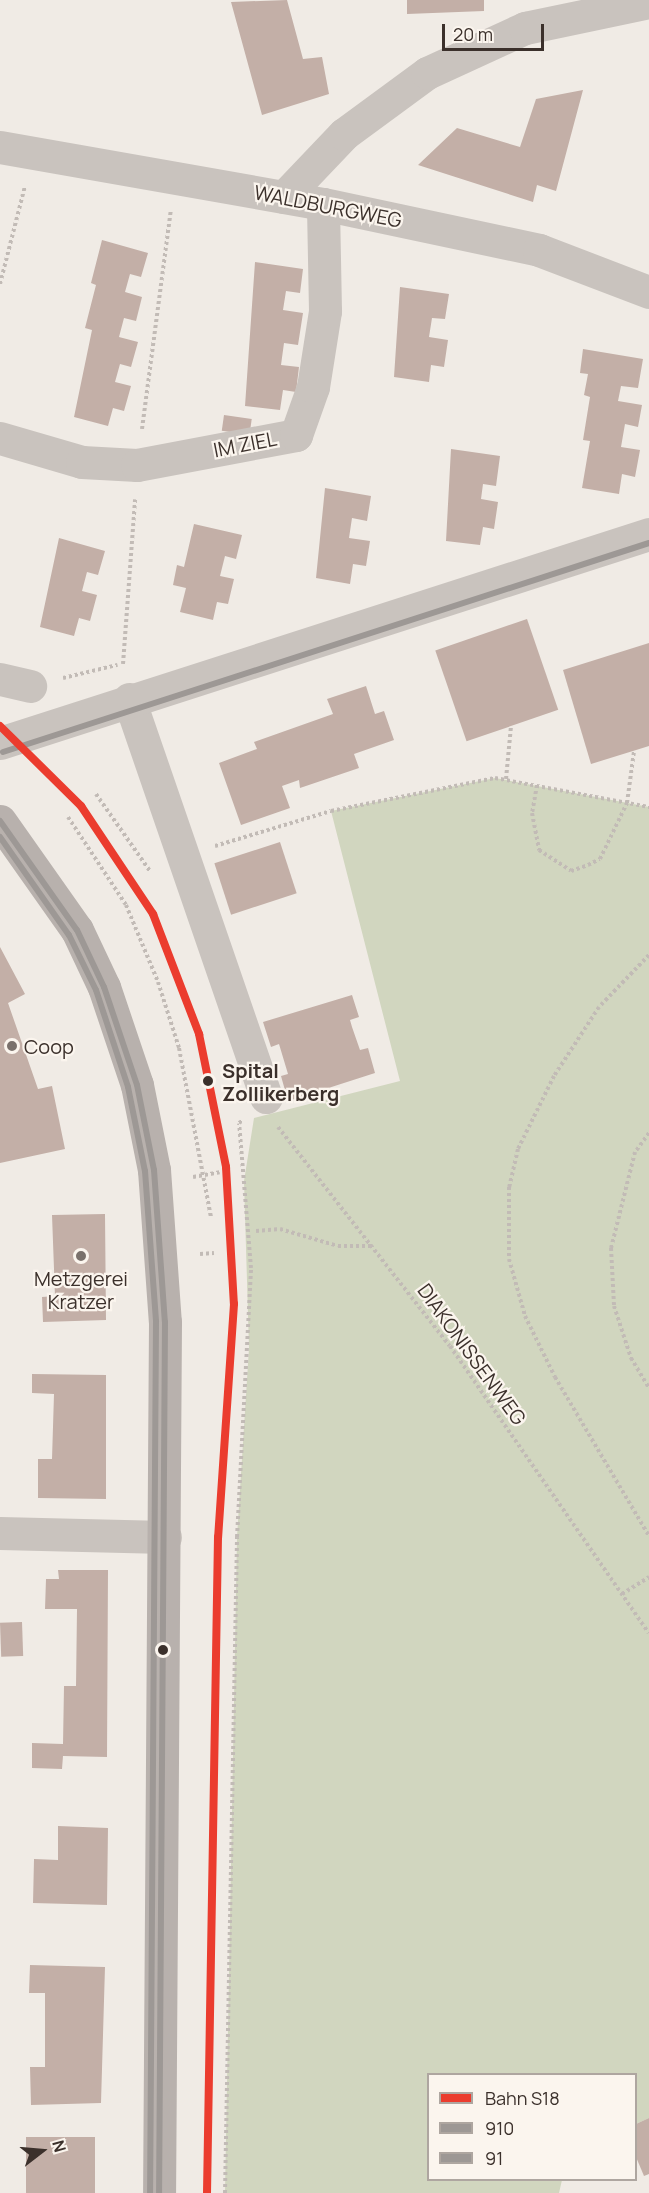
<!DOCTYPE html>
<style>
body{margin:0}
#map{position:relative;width:649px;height:2193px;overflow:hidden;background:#f0ebe5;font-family:Manrope,sans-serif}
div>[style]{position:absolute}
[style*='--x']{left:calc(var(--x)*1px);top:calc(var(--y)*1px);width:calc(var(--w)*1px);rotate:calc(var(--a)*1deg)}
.green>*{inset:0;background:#d1d6bf}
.building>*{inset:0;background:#c3afa7;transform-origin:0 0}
.path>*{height:4px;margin-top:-2px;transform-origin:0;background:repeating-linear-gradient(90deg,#c2bbb6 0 3px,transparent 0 6px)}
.minor>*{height:33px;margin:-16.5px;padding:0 16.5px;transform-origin:16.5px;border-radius:16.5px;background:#c9c3be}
.major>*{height:33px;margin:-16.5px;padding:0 16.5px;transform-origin:16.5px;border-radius:16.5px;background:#b8b1ad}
.bus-1>*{height:6px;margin:-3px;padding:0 3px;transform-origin:3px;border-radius:3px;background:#9d9895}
.bus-2>*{height:6px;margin:-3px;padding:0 3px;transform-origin:3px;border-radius:3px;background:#9d9895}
.rail-1>*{height:8px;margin:-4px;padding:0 4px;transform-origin:4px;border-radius:4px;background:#eb3c2e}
.dots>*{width:16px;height:16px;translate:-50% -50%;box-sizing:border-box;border:3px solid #fbf5ee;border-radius:50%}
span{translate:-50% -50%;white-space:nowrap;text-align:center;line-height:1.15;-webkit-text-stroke:4.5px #fbf5ee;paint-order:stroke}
.street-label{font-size:20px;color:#3b302b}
.poi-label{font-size:20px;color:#3b302b}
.left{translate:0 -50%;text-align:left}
.stop-label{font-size:20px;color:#3b302b;font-weight:700}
.legend{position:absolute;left:427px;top:2073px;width:210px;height:108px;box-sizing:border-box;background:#fbf5ee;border:2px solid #aea6a0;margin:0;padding:8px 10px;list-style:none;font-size:18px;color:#3b302b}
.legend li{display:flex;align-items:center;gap:12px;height:30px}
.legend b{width:30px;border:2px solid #aea6a0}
.north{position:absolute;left:12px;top:2121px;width:60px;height:60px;-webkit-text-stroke:4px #fbf5ee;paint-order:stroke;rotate:74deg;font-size:16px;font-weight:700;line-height:24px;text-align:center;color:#3b302b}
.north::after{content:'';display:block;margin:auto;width:21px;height:27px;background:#3b302b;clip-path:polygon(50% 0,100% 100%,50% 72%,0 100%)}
.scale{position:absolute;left:442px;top:24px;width:102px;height:27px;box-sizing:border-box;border:3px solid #3b302b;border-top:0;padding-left:8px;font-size:18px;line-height:21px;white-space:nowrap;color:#3b302b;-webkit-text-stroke:4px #fbf5ee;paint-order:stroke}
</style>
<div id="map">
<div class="green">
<div style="clip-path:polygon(495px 778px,649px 807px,649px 2118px,636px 2124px,636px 2074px,428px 2074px,428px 2180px,562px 2180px,559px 2193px,225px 2193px,237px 1537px,249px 1348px,244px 1181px,254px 1118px,400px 1081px,331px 811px)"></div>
</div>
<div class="building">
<div style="clip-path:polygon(287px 0,303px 59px,322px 57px,329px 94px,262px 115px,231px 2px)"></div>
<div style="clip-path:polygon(407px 0,484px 0,484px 11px,407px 14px)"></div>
<div style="clip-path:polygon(583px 90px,556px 191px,537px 185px,533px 202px,418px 165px,457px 128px,520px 147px,536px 99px)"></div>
<div style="clip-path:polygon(102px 240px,148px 253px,141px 277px,130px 274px,125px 292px,142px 297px,136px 321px,124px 318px,119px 337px,138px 342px,131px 367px,120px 364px,115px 382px,131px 386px,124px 411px,113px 408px,108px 426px,74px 417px,92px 330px,85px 328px,96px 285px,91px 283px)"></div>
<div style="clip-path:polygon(255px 262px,303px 269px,300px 293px,286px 291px,283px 310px,303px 313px,298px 345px,284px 343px,281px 365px,299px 367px,296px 392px,283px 390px,280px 410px,245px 406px)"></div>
<div style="clip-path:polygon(400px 287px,449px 294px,445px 319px,432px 318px,429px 337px,448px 340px,444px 367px,431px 365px,429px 382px,394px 377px)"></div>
<div style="clip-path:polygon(583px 349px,643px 359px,638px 388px,621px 386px,618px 401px,642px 405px,638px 427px,625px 424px,621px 447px,640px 450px,635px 477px,622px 474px,619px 494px,582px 488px,590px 441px,583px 440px,590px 397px,584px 395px,588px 374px,580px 373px)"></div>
<div style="left:224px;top:415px;width:28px;height:16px;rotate:8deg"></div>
<div style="clip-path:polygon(451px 449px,500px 456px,496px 486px,483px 484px,481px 499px,498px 502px,494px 529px,483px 527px,480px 545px,446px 541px)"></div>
<div style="clip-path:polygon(325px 488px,371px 496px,367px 521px,352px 518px,349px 538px,370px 541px,366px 566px,353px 564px,350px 584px,316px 578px)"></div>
<div style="clip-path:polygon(194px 524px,242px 535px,236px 559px,225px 556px,220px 576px,234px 579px,228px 604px,217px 602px,213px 620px,180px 612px,186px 588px,173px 585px,177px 565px,184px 567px)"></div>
<div style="clip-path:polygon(59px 538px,105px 551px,98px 575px,87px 572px,82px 591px,97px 595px,90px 621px,79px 618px,74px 636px,40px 627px)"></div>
<div style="left:527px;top:619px;width:96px;height:97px;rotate:71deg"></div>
<div style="clip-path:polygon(649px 643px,649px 746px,591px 764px,563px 670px)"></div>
<div style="clip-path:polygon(366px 686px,375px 714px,384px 711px,394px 740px,354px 754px,359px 768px,300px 788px,299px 780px,282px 786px,290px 808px,241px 825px,219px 763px,257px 749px,254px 742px,333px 714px,327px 699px)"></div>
<div style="left:280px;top:842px;width:54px;height:69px;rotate:72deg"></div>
<div style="clip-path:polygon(0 947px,25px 994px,8px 1003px,38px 1089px,52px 1086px,65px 1149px,0 1163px)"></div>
<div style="clip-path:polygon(352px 995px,359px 1017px,350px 1020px,352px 1027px,360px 1050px,368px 1048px,375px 1073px,288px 1101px,281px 1076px,288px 1074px,279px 1044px,271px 1047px,263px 1022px)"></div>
<div style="clip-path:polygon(105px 1214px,106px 1320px,43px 1322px,42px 1297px,55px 1296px,52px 1215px)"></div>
<div style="clip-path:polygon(32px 1374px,106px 1375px,106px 1499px,38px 1498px,38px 1459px,52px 1459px,54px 1394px,32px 1393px)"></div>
<div style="clip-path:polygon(58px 1570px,108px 1570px,107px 1757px,63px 1756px,62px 1769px,32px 1768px,32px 1743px,63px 1744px,64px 1686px,76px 1686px,77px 1609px,45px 1609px,46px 1579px,59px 1579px)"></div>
<div style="left:22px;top:1622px;width:34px;height:22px;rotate:88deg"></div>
<div style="clip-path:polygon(58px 1826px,108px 1828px,107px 1905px,33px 1903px,34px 1859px,58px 1860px)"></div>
<div style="clip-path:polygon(30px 1965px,105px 1967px,101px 2103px,31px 2105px,30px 2067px,45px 2067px,45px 1993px,29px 1993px)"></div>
<div style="clip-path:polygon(649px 2118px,649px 2174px,644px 2176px,636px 2157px,636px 2124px)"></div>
<div style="left:26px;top:2137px;width:69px;height:56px"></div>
</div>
<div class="path">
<div style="--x:0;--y:284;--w:101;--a:-75.7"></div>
<div style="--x:142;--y:429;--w:221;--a:-82.5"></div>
<div style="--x:123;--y:664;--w:165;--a:-85.8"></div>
<div style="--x:63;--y:678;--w:56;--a:-13.5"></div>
<div style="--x:506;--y:779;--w:53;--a:-84.6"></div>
<div style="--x:537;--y:785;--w:28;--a:100"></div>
<div style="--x:532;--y:813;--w:38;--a:79"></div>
<div style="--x:539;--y:850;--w:38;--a:33"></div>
<div style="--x:571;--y:871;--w:18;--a:-19"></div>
<div style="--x:588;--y:865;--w:13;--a:-27"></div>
<div style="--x:600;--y:859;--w:62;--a:-64.3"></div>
<div style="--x:627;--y:803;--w:52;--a:-82.3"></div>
<div style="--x:96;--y:794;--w:94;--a:55"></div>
<div style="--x:68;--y:817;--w:105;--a:56.6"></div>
<div style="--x:126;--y:905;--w:83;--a:67.4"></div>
<div style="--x:158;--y:982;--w:69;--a:72.3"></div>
<div style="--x:179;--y:1048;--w:173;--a:79.3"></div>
<div style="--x:215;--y:846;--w:121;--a:-16.8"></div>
<div style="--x:331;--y:811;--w:167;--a:-11.4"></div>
<div style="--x:495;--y:778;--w:157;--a:10.7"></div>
<div style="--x:649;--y:955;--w:72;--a:133.9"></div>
<div style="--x:599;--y:1007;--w:82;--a:123.1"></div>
<div style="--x:554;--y:1076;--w:81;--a:116.3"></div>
<div style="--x:518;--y:1149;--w:39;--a:103"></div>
<div style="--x:509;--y:1187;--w:72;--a:90"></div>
<div style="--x:509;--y:1259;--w:59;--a:74.3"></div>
<div style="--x:525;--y:1316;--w:68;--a:63.8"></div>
<div style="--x:555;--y:1377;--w:185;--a:59.4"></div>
<div style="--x:278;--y:1127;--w:278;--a:51.9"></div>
<div style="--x:450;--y:1346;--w:349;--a:55.3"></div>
<div style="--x:649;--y:1133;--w:24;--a:126"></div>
<div style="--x:635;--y:1152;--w:99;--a:104"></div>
<div style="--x:611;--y:1248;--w:58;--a:87"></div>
<div style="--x:614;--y:1306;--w:55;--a:71.9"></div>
<div style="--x:631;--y:1358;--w:35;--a:59"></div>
<div style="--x:193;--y:1177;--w:27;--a:-10"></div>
<div style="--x:256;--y:1231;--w:24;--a:-5"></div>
<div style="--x:280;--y:1229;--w:60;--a:16.3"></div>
<div style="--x:338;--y:1246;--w:33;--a:0"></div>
<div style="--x:200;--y:1254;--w:14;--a:-4"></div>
<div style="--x:622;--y:1594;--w:32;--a:-32"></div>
<div style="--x:225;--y:2193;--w:656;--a:-88.95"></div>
<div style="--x:237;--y:1537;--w:269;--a:-87"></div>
<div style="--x:251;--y:1268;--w:145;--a:-94.7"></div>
<div style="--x:239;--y:1123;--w:5;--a:-37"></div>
</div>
<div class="minor">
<div style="--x:0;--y:147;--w:328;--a:10"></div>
<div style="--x:323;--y:204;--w:221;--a:12"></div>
<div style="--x:539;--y:250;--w:118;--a:20.9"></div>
<div style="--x:284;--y:197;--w:87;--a:-46.4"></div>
<div style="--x:344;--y:134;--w:103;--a:-36.3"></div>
<div style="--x:427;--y:73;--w:108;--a:-24.7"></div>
<div style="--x:525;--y:28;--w:127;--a:-11.8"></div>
<div style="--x:0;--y:438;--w:85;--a:16.3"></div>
<div style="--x:82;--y:462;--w:55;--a:3.1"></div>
<div style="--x:137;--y:465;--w:162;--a:-10.7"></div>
<div style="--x:296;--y:435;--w:51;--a:-70.5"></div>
<div style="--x:313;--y:387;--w:77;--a:-81"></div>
<div style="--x:325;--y:311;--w:107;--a:-91.1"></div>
<div style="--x:0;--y:679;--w:31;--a:13"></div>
<div style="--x:129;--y:699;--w:421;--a:71"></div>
<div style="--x:0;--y:743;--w:682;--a:-17.85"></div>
<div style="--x:0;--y:1533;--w:165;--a:1.4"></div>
</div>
<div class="major">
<div style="--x:0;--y:821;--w:133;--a:54.8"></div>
<div style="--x:77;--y:930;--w:63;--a:64.7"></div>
<div style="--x:104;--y:987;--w:103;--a:71.4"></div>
<div style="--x:137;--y:1085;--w:87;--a:78.7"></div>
<div style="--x:154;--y:1170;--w:152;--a:85.9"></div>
<div style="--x:165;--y:1322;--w:871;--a:90.39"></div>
</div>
<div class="bus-1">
<div style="--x:0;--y:821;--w:133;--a:54.8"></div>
<div style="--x:77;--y:930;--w:63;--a:64.7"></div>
<div style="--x:104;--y:987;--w:103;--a:71.4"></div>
<div style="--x:137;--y:1085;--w:87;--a:78.7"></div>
<div style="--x:154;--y:1170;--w:152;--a:85.9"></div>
<div style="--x:165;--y:1322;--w:871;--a:90.39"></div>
</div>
<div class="bus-2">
<div style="--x:3;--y:752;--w:679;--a:-17.93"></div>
<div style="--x:0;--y:837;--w:120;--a:54.9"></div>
<div style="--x:69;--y:935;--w:61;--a:63.9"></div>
<div style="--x:96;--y:990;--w:102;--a:71.7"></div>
<div style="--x:128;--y:1087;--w:86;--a:78.6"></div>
<div style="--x:145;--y:1171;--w:151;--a:85.8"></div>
<div style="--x:156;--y:1322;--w:871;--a:90.39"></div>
</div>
<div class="rail-1">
<div style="--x:0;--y:726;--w:114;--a:44.6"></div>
<div style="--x:81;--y:806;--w:130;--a:56.3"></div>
<div style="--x:153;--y:914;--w:129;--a:69"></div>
<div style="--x:199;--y:1034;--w:136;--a:78.5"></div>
<div style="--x:226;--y:1167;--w:137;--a:86.7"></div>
<div style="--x:234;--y:1304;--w:234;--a:93.9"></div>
<div style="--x:218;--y:1537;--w:656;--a:90.96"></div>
</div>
<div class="dots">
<div style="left:12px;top:1046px;background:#7a716c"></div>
<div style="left:208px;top:1081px;background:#3b302b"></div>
<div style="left:81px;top:1256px;background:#7a716c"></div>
<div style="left:163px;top:1650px;background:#3b302b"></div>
</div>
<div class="street-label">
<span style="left:328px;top:206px;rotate:11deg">WALDBURGWEG</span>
<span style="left:245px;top:444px;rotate:-11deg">IM ZIEL</span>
<span style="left:472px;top:1354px;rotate:54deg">DIAKONISSENWEG</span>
</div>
<div class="poi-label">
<span class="left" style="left:24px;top:1046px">Coop</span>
<span style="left:81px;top:1290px">Metzgerei<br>Kratzer</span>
</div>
<div class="stop-label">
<span class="left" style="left:222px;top:1082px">Spital<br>Zollikerberg</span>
</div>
<ul class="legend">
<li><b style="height:8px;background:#eb3c2e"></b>Bahn S18</li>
<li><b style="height:8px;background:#9d9895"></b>910</li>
<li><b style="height:8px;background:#9d9895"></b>91</li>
</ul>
<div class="north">N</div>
<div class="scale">20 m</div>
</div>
